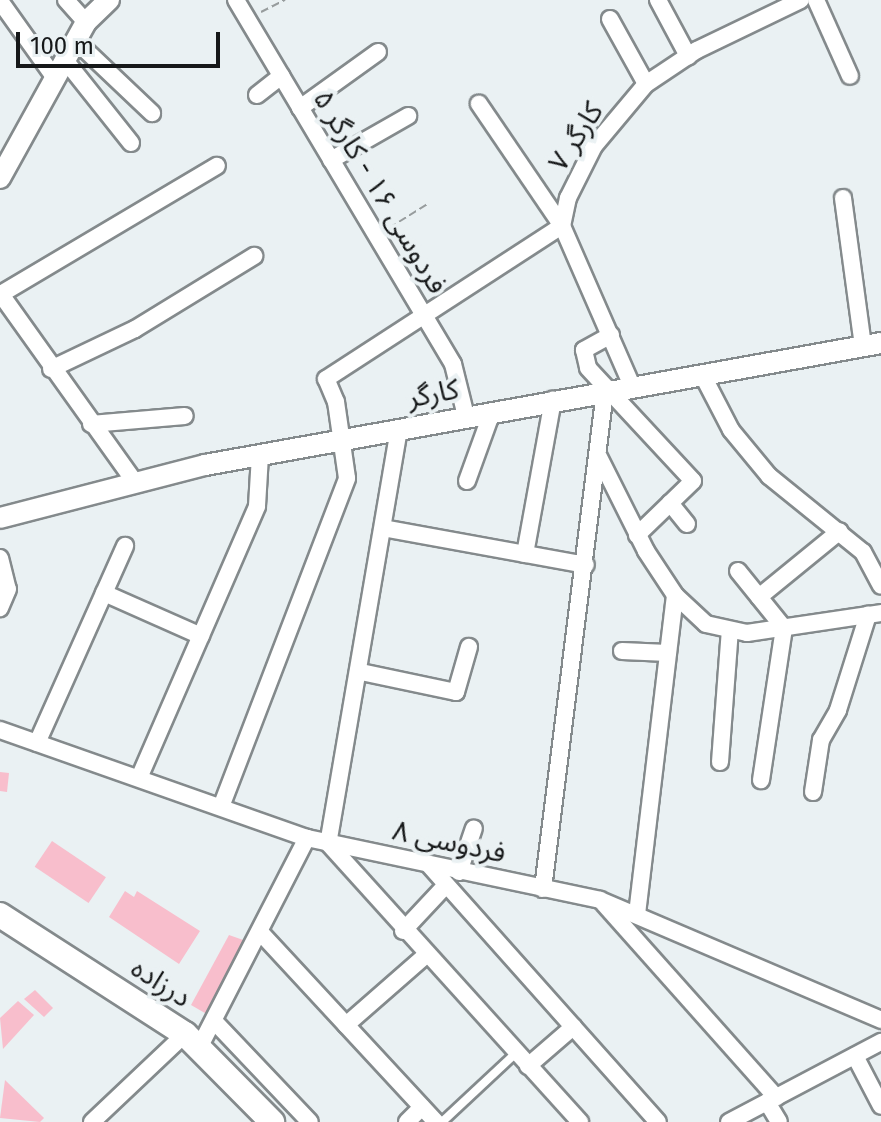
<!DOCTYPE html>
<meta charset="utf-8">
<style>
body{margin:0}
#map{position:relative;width:881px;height:1122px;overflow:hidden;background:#eaf1f3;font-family:"Fira Sans","Noto Sans Arabic",sans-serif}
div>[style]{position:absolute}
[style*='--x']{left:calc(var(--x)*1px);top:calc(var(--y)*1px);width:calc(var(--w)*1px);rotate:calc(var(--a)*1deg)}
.building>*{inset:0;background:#f8becc;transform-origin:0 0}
.path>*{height:2px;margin-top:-1px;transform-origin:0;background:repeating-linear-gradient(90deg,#979c9d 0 8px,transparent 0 12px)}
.roads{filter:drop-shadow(2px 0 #848a8c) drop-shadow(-2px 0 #848a8c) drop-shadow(0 2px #848a8c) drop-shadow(0 -2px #848a8c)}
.service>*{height:8px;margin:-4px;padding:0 4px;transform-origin:4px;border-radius:4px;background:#fff}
.minor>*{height:16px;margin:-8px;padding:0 8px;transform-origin:8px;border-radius:8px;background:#fff}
.tertiary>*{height:20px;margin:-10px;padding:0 10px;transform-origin:10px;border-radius:10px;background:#fff}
.secondary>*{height:24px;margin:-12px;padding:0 12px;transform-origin:12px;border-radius:12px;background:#fff}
span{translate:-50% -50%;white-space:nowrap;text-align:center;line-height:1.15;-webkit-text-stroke:8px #eaf1f3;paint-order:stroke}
.street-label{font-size:28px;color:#161819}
.scale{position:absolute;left:16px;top:32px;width:204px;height:36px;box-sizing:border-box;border:4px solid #161819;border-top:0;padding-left:10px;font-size:24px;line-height:28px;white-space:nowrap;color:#161819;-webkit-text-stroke:6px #eaf1f3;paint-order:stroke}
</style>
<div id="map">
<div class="building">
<div style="clip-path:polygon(0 772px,9px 773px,7px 792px,0 791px)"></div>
<div style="left:52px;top:841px;width:65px;height:31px;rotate:34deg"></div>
<div style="clip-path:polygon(125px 891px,134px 897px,137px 891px,200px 931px,179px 964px,109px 917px)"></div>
<div style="clip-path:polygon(229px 935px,246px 941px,210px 1016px,191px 1005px)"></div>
<div style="clip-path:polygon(35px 990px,53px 1008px,44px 1017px,24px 999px)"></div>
<div style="clip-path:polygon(18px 1001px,34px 1015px,3px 1049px,0 1018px)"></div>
<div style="clip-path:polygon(5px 1080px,44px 1118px,40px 1122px,0 1118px)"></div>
</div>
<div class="path">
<div style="--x:261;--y:12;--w:27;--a:-27"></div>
<div style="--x:389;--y:228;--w:47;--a:-32"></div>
</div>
<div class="roads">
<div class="service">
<div style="--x:442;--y:1122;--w:101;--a:-43"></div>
</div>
<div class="minor">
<div style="--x:66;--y:0;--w:30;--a:48"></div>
<div style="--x:236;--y:0;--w:424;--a:59.2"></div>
<div style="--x:453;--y:364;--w:54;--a:76"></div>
<div style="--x:658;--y:0;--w:64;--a:61.8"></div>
<div style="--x:816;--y:0;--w:83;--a:65.9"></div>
<div style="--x:0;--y:1;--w:95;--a:54.5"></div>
<div style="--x:610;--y:19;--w:74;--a:61"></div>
<div style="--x:76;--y:41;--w:105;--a:43.5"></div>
<div style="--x:65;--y:60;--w:106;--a:51.5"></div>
<div style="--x:257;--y:95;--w:31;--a:-38"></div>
<div style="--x:300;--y:108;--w:96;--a:-35.7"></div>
<div style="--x:331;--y:160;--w:89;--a:-29.7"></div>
<div style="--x:843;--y:198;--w:149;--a:82.3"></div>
<div style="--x:0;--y:293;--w:232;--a:54.5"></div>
<div style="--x:1;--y:294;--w:251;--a:-30.7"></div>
<div style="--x:611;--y:335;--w:31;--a:151"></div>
<div style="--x:584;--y:350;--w:18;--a:77"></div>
<div style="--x:588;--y:368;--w:154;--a:47.1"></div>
<div style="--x:693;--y:481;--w:78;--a:136"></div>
<div style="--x:51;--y:369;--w:93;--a:-25.5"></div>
<div style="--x:135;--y:329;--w:140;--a:-31.5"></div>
<div style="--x:702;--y:374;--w:63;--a:62.6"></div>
<div style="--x:731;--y:430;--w:60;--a:50.4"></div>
<div style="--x:769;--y:476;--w:121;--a:39"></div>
<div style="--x:863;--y:552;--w:38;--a:62"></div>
<div style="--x:632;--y:386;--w:175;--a:-113.6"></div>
<div style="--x:562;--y:226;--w:29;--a:-78"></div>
<div style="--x:568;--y:198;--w:58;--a:-63.4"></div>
<div style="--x:594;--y:146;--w:81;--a:-50"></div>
<div style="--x:646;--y:84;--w:61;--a:-33.7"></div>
<div style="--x:697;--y:50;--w:115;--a:-25.7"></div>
<div style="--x:91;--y:424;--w:94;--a:-4.9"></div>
<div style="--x:399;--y:429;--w:420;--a:99.7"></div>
<div style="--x:328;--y:843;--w:376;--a:47.9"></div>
<div style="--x:598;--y:455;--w:107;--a:63.4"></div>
<div style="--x:646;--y:551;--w:53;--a:56.6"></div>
<div style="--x:675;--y:595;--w:42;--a:43.1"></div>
<div style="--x:706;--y:624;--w:42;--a:12.4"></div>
<div style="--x:747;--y:633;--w:135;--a:-8.5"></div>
<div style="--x:467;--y:481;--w:73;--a:-70.1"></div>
<div style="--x:670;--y:503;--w:27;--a:51"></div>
<div style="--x:383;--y:528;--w:206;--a:10.3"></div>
<div style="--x:525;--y:554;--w:157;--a:-79.7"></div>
<div style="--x:0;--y:558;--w:32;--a:76"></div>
<div style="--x:8;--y:589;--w:21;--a:113"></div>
<div style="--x:738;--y:571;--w:73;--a:51.1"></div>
<div style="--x:784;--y:628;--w:154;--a:98.6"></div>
<div style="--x:104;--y:593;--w:106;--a:23.9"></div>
<div style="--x:759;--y:597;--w:104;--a:-39.2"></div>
<div style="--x:622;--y:651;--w:46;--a:2.5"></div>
<div style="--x:361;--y:672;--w:97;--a:11.9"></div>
<div style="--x:456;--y:692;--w:47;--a:-73.9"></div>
<div style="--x:0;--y:730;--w:325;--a:19.4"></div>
<div style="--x:307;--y:838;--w:299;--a:11.9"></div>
<div style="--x:600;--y:900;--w:306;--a:23.1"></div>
<div style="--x:37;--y:743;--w:216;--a:-65.9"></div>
<div style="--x:720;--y:762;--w:132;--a:-85.7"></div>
<div style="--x:139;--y:778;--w:296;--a:-66.5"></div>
<div style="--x:257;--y:506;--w:51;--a:-86.6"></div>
<div style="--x:813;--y:792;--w:53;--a:-81.3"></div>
<div style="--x:821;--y:740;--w:34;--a:-60"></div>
<div style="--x:838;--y:710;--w:100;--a:-72.5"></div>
<div style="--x:221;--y:807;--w:352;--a:-69"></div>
<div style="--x:347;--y:478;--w:77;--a:-98.2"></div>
<div style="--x:336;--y:402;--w:25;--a:-113"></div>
<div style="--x:326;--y:379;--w:281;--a:-33"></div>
<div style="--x:562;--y:226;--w:148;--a:-124.2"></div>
<div style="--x:429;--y:865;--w:344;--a:48.3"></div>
<div style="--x:459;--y:872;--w:46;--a:-71.2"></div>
<div style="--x:543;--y:889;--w:502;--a:-82.9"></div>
<div style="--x:604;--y:904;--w:259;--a:48.3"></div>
<div style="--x:637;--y:914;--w:321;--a:-83.2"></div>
<div style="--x:403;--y:931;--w:63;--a:-46.9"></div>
<div style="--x:260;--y:932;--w:259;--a:47.2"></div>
<div style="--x:214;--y:1021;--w:139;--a:46.5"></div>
<div style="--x:346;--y:1025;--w:106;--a:-41.2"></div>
<div style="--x:200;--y:1046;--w:234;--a:-62.8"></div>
<div style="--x:855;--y:1056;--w:56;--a:62.5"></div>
<div style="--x:528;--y:1066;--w:60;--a:-40.9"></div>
<div style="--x:767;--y:1102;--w:23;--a:59"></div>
<div style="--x:92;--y:1122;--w:128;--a:-43.4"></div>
<div style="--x:407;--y:1122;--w:21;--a:-45"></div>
<div style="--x:729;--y:1122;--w:172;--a:-27.8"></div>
</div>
<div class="tertiary">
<div style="--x:0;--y:178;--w:178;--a:-61.1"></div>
<div style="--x:86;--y:22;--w:32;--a:-44"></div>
<div style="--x:0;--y:518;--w:212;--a:-14.5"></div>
<div style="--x:205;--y:465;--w:687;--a:-10.23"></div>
</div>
<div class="secondary">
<div style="--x:0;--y:915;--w:220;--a:32.8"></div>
<div style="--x:185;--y:1034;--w:124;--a:45.3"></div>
</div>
</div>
<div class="street-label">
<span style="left:576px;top:137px;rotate:-57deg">کارگر ۷</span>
<span style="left:380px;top:192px;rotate:59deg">فردوسی ۱۶ - کارگر ۵</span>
<span style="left:433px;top:394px;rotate:-11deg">کارگر</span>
<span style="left:449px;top:842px;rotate:12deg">فردوسی ۸</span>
<span style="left:161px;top:983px;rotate:33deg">درزاده</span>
</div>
<div class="scale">100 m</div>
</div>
